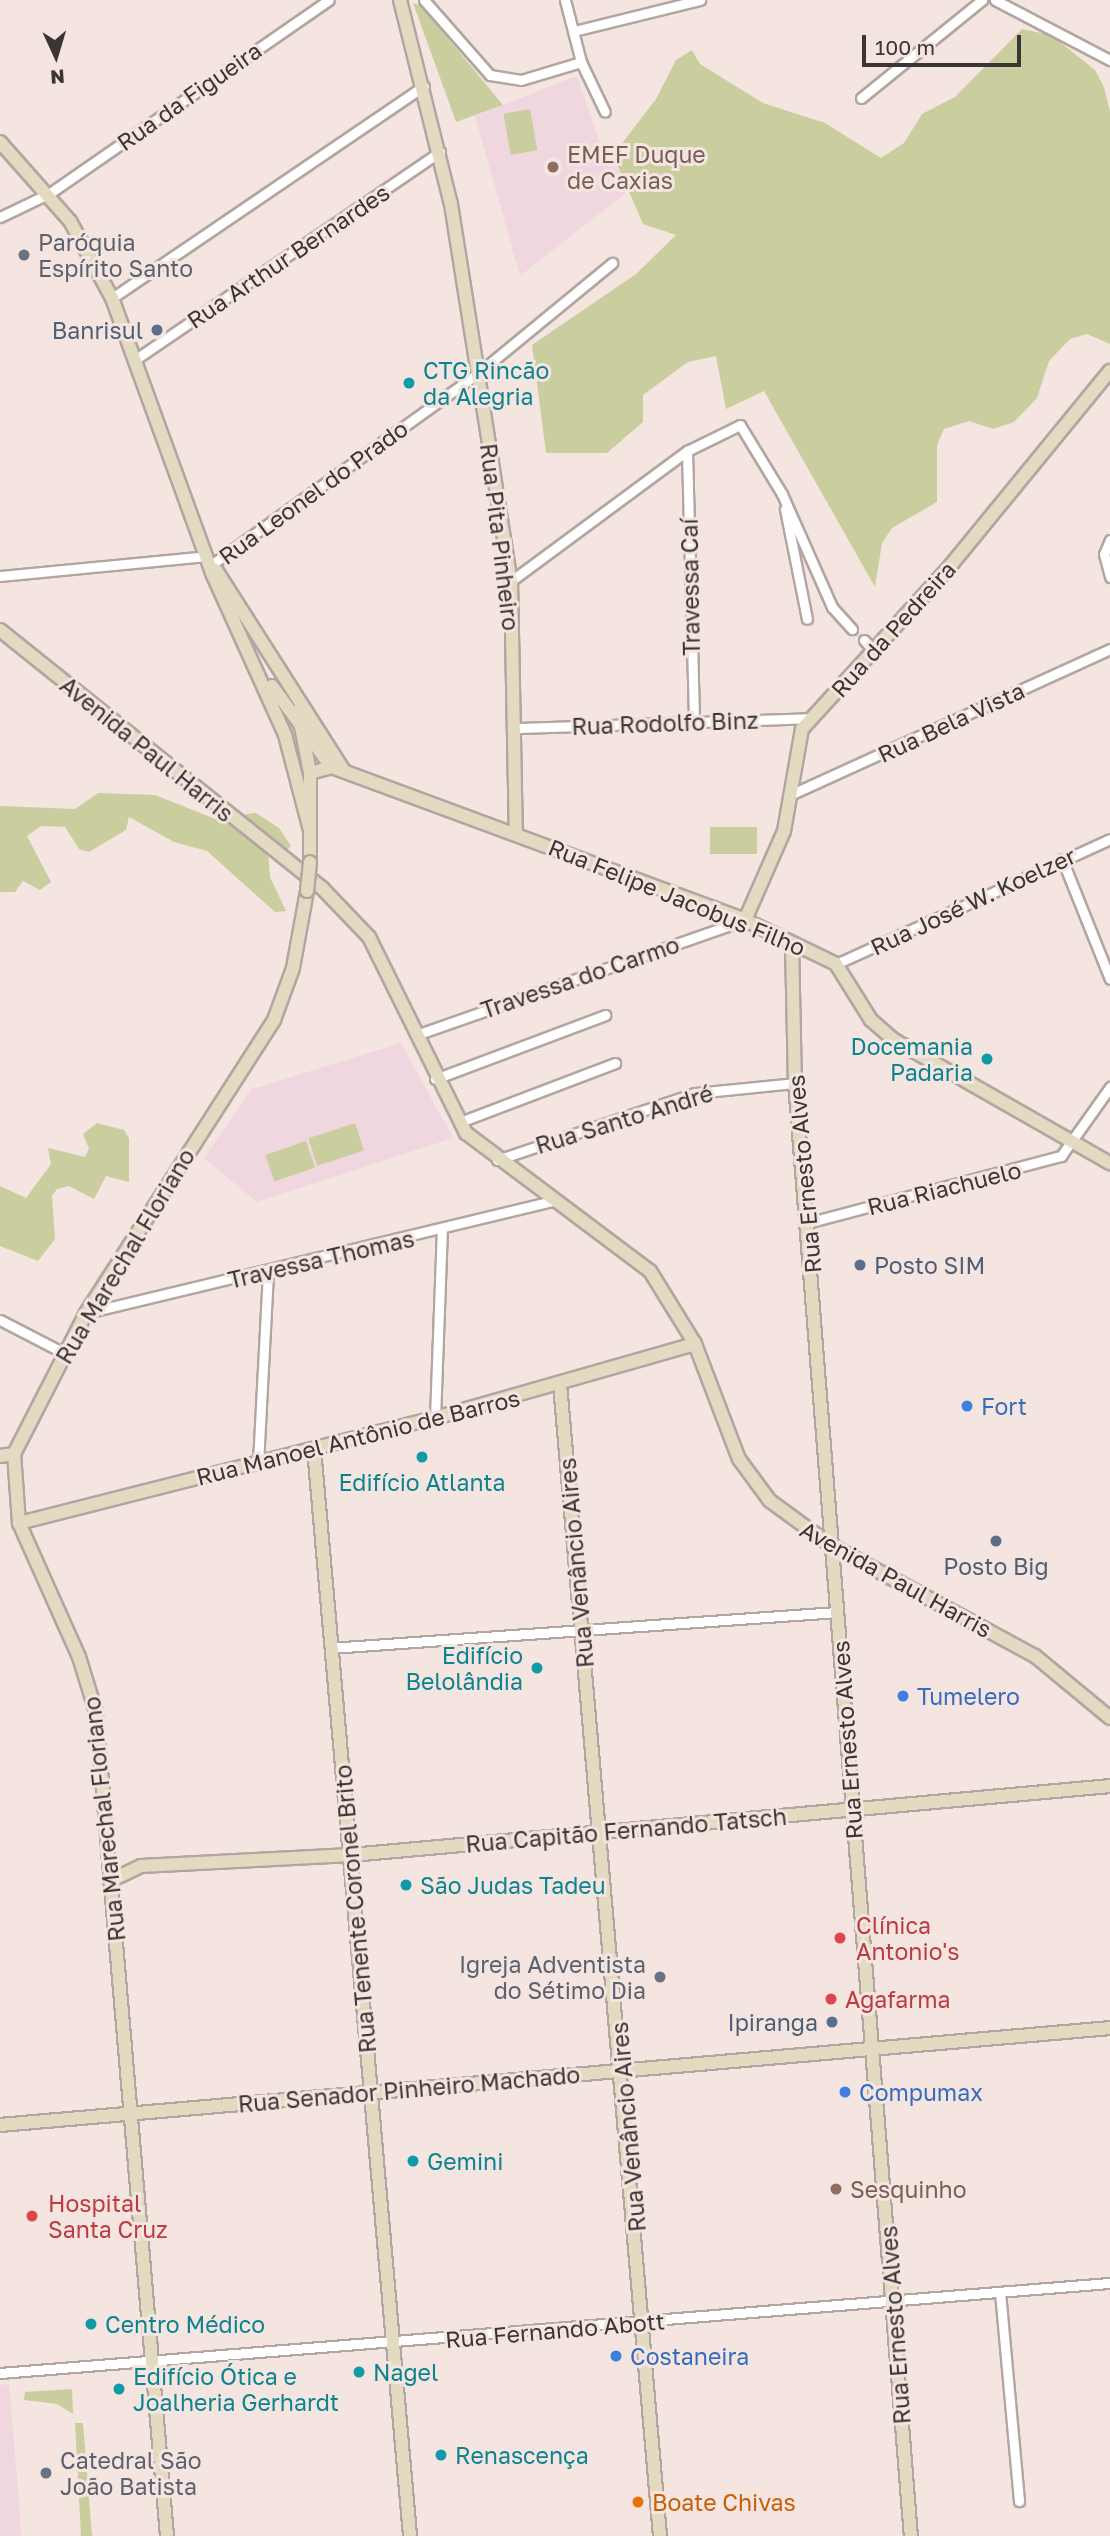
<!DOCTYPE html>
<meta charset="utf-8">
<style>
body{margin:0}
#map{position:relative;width:1110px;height:2536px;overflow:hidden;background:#f4e5e0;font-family:"Golos Text",sans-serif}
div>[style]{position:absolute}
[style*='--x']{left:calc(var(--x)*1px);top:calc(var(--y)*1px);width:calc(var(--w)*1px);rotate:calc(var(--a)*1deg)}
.education>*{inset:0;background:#f0d7df}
.green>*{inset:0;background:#cace9e;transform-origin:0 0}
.roads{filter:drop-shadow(2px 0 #b3a5a0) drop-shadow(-2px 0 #b3a5a0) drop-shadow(0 2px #b3a5a0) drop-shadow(0 -2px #b3a5a0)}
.street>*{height:9px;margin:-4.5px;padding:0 4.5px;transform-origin:4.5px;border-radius:4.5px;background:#fff}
.secondary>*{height:12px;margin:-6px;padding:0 6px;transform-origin:6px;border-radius:6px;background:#e2dbc2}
.bridges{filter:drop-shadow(2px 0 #b3a5a0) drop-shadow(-2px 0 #b3a5a0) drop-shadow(0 2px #b3a5a0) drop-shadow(0 -2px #b3a5a0)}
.secondary-bridge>*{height:12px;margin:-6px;padding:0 6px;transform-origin:6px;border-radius:6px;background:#e2dbc2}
.dots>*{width:19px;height:19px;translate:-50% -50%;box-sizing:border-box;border:4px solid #f4e5e0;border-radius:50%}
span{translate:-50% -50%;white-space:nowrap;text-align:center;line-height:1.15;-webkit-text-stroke:6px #f4e5e0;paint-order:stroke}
.street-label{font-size:23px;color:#3b3533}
.education-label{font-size:23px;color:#785e54}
.left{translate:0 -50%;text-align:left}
.worship-label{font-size:23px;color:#5b616d}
.right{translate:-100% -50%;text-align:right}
.service-label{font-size:23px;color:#4e5e75}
.culture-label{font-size:23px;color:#0d838f}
.shop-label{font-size:23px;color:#366cbe}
.health-label{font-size:23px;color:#be3a42}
.food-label{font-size:23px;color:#c56008}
.north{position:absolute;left:21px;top:21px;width:70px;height:70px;-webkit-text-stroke:5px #f4e5e0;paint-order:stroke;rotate:176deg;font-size:19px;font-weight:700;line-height:28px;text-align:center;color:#3b3533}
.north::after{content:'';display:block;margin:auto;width:24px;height:32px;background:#3b3533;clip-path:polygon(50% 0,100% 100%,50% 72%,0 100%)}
.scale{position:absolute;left:862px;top:35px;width:159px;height:32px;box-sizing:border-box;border:4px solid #3b3533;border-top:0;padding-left:9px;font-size:21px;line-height:24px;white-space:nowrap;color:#3b3533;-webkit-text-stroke:5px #f4e5e0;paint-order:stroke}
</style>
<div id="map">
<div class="education">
<div style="clip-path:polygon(577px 76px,601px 146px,632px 188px,520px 276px,475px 116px)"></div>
<div style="clip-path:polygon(401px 1043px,453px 1138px,257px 1202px,204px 1158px,252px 1089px)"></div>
<div style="clip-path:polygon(9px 2384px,19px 2502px,21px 2536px,0 2536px,0 2385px)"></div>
</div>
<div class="green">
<div style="clip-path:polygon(413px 3px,421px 6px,503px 105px,456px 122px)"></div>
<div style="clip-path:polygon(1022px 29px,1051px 35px,1095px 70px,1104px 87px,1110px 111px,1110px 344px,1087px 334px,1070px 339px,1049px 361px,1037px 398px,1014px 422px,993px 429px,969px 421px,944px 429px,937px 445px,937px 502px,892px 528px,882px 543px,875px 587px,764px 391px,726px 409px,716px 356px,688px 362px,643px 395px,643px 422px,607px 453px,546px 453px,532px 345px,636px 274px,676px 235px,643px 224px,613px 155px,656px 99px,676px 60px,692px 50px,700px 64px,763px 103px,825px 123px,881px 158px,904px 143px,922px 114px,955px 97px)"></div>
<div style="left:530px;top:109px;width:42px;height:27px;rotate:80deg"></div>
<div style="clip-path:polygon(98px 793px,155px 795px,243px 830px,246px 814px,256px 813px,279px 828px,291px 846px,284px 853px,268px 850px,270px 877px,286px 911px,275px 912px,207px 851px,174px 842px,129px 817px,126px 830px,89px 852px,79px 849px,65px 827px,41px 826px,27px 836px,51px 882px,40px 890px,23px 881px,15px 892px,0 892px,0 806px,75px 809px)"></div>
<div style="left:710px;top:827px;width:47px;height:27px"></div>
<div style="clip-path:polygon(97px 1123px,124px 1130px,129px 1138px,129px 1182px,106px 1176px,94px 1199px,69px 1186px,57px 1189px,52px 1196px,55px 1239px,38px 1261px,0 1246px,0 1186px,26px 1198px,51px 1164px,48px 1148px,85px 1157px,89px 1149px,83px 1134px)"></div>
<div style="left:355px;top:1123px;width:29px;height:49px;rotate:72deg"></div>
<div style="left:306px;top:1141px;width:28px;height:43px;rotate:71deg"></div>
<div style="clip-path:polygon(72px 2389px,73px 2414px,57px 2404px,24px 2400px,25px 2392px)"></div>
<div style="clip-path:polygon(75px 2423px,83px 2423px,92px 2536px,81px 2536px)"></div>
</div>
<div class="roads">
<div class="street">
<div style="--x:424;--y:0;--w:100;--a:48.7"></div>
<div style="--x:490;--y:75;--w:31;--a:9"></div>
<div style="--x:521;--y:80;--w:63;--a:-16.7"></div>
<div style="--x:565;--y:0;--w:64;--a:75.5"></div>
<div style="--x:581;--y:62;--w:55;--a:64.4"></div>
<div style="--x:995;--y:0;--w:130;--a:27.6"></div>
<div style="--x:574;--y:31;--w:130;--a:-13.8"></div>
<div style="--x:861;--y:98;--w:156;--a:-39"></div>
<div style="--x:0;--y:217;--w:55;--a:-25.6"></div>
<div style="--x:50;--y:193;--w:339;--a:-34.7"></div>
<div style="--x:112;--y:298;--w:377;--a:-34.2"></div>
<div style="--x:136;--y:359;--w:368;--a:-34.3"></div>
<div style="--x:687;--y:451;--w:272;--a:88.5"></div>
<div style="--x:785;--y:509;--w:112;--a:78.7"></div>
<div style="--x:1110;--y:540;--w:15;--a:113"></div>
<div style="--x:1104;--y:554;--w:24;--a:75"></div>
<div style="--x:211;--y:565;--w:327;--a:-35.7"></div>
<div style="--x:477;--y:374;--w:175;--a:-39.4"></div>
<div style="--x:0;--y:576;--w:208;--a:-5.5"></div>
<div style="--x:511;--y:581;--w:219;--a:-36.5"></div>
<div style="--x:687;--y:451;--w:59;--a:-26.1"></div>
<div style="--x:740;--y:425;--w:81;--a:58.7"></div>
<div style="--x:782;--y:494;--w:124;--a:66.1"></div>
<div style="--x:832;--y:607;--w:30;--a:48"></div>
<div style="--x:864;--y:640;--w:15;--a:48"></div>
<div style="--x:517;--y:728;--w:295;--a:-1.9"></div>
<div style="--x:792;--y:794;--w:349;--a:-24.5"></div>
<div style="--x:1062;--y:859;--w:129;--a:68.2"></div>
<div style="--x:836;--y:964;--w:301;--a:-24.5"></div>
<div style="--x:416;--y:1035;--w:349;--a:-19.3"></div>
<div style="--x:435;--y:1079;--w:182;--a:-20.6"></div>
<div style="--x:460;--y:1122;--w:166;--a:-20.8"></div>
<div style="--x:497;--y:1160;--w:209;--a:-18.7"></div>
<div style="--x:695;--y:1093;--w:100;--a:-5.7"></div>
<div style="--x:807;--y:1223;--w:263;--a:-14.8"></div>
<div style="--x:1061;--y:1156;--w:85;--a:-54.6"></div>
<div style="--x:86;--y:1313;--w:482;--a:-13.5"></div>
<div style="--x:0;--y:1320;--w:72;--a:27.3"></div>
<div style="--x:435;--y:1418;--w:188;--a:-87.9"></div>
<div style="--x:258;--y:1463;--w:191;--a:-87"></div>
<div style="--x:330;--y:1648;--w:508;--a:-4.06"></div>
<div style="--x:1000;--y:2292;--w:210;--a:84.8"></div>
<div style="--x:0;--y:2373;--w:1114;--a:-4.64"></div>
</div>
<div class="secondary">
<div style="--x:400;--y:0;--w:210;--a:76"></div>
<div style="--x:451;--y:204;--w:382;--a:81"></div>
<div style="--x:511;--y:581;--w:250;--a:88.9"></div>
<div style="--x:0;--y:142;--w:106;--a:48.5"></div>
<div style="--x:70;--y:221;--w:88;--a:61.4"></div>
<div style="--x:112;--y:298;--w:293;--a:70"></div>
<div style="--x:212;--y:573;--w:178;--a:65.7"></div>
<div style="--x:285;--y:735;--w:98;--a:75.3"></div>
<div style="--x:216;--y:570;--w:236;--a:57.5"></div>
<div style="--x:0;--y:630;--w:413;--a:38.7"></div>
<div style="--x:322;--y:888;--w:68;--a:46.2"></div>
<div style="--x:369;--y:937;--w:219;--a:63.7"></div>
<div style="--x:466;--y:1133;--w:230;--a:36.9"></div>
<div style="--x:650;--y:1271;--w:86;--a:58.3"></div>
<div style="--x:695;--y:1344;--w:123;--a:69.1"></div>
<div style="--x:739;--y:1459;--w:52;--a:53.6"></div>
<div style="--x:770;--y:1501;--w:77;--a:36"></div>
<div style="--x:832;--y:1546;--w:231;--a:28.5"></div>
<div style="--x:1035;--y:1656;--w:97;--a:39.6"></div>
<div style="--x:272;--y:686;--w:97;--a:53.8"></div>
<div style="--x:298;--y:711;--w:63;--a:79"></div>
<div style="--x:310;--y:773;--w:89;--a:90"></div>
<div style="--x:310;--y:773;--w:23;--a:-15"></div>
<div style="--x:332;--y:767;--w:440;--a:20.3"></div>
<div style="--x:745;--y:920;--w:101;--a:25.8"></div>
<div style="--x:836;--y:964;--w:66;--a:58"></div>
<div style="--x:871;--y:1020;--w:30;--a:41"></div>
<div style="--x:894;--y:1040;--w:249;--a:29.7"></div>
<div style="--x:745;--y:920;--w:97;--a:-66.3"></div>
<div style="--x:784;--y:831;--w:104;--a:-80"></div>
<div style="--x:802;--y:729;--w:222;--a:-47.7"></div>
<div style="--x:951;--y:565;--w:251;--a:-50.7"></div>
<div style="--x:792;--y:943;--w:140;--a:88.8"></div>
<div style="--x:795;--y:1083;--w:1458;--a:85.44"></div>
<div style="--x:560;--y:1384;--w:1156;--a:85.04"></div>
<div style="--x:314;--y:1449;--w:1091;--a:84.95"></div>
<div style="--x:0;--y:1456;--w:14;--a:-8"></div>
<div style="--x:19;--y:1523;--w:429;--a:-14.2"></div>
<div style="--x:435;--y:1418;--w:270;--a:-15.9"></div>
<div style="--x:110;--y:1881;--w:34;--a:-26"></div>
<div style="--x:141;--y:1866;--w:210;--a:-3"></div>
<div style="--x:351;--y:1855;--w:762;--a:-5.19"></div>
<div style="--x:0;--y:2125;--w:1114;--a:-4.99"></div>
<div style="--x:167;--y:2536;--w:827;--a:-94.92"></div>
<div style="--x:96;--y:1712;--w:58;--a:-107.2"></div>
<div style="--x:79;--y:1657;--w:147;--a:-114.1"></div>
<div style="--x:19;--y:1523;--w:69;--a:-94.1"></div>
<div style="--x:14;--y:1454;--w:158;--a:-62.9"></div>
<div style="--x:86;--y:1313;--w:348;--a:-57.3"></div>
<div style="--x:274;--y:1020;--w:55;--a:-69.9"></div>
<div style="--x:293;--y:968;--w:78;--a:-79.7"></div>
</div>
</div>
<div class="bridges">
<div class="secondary-bridge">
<div style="--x:307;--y:891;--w:29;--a:-84"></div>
</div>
</div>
<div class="dots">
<div style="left:553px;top:167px;background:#8d6e63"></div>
<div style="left:24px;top:255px;background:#6b7280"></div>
<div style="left:157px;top:330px;background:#5c6f8a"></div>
<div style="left:409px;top:383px;background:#0f9aa8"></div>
<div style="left:987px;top:1059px;background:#0f9aa8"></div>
<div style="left:860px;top:1265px;background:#5c6f8a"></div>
<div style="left:967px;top:1406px;background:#3f7fe0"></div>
<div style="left:422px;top:1457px;background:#0f9aa8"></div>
<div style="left:996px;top:1541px;background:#5c6f8a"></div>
<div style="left:537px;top:1668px;background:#0f9aa8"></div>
<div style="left:903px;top:1696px;background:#3f7fe0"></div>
<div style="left:406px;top:1885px;background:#0f9aa8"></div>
<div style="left:840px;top:1938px;background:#e0444e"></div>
<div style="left:660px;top:1977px;background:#6b7280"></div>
<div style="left:831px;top:1999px;background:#e0444e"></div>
<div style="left:832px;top:2022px;background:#5c6f8a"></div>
<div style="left:845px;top:2092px;background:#3f7fe0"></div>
<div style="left:413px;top:2161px;background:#0f9aa8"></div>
<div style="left:836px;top:2189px;background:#8d6e63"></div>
<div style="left:32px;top:2216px;background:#e0444e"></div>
<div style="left:91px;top:2324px;background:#0f9aa8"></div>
<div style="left:616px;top:2356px;background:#3f7fe0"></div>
<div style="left:359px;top:2372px;background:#0f9aa8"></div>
<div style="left:119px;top:2389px;background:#0f9aa8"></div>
<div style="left:441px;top:2455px;background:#0f9aa8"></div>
<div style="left:46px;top:2473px;background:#6b7280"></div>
<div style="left:638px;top:2502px;background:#e8710a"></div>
</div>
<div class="street-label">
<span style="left:189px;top:96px;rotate:-35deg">Rua da Figueira</span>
<span style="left:288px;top:256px;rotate:-34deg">Rua Arthur Bernardes</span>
<span style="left:313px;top:492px;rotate:-36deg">Rua Leonel do Prado</span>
<span style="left:500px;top:537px;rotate:83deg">Rua Pita Pinheiro</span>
<span style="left:690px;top:587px;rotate:-91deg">Travessa Caí</span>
<span style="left:893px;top:629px;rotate:-48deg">Rua da Pedreira</span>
<span style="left:951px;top:722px;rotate:-25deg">Rua Bela Vista</span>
<span style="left:665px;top:723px;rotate:-2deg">Rua Rodolfo Binz</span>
<span style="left:147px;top:749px;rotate:39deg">Avenida Paul Harris</span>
<span style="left:677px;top:897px;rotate:22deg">Rua Felipe Jacobus Filho</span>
<span style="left:973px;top:901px;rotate:-25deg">Rua José W. Koelzer</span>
<span style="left:580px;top:977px;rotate:-19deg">Travessa do Carmo</span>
<span style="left:624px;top:1119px;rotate:-17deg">Rua Santo André</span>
<span style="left:804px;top:1174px;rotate:-95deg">Rua Ernesto Alves</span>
<span style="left:944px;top:1188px;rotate:-14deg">Rua Riachuelo</span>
<span style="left:125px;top:1256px;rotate:-59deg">Rua Marechal Floriano</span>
<span style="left:321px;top:1259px;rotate:-13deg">Travessa Thomas</span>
<span style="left:358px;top:1437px;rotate:-14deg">Rua Manoel Antônio de Barros</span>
<span style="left:576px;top:1563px;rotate:-95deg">Rua Venâncio Aires</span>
<span style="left:896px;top:1579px;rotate:29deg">Avenida Paul Harris</span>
<span style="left:847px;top:1740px;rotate:-94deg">Rua Ernesto Alves</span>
<span style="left:104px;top:1819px;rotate:-96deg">Rua Marechal Floriano</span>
<span style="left:626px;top:1830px;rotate:-5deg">Rua Capitão Fernando Tatsch</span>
<span style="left:355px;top:1909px;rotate:-95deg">Rua Tenente Coronel Brito</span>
<span style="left:409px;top:2089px;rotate:-5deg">Rua Senador Pinheiro Machado</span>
<span style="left:628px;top:2127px;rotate:-95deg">Rua Venâncio Aires</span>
<span style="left:895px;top:2325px;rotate:-94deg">Rua Ernesto Alves</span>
<span style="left:555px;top:2330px;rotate:-5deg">Rua Fernando Abott</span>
</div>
<div class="education-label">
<span class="left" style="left:567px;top:167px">EMEF Duque<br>de Caxias</span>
<span class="left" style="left:850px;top:2189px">Sesquinho</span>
</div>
<div class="worship-label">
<span class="left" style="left:38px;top:255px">Paróquia<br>Espírito Santo</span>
<span class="right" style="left:646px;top:1977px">Igreja Adventista<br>do Sétimo Dia</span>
<span class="left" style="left:60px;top:2473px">Catedral São<br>João Batista</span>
</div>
<div class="service-label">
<span class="right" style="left:143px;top:330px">Banrisul</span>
<span class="left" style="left:874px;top:1265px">Posto SIM</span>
<span style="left:996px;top:1566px">Posto Big</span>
<span class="right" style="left:818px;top:2022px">Ipiranga</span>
</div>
<div class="culture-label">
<span class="left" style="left:423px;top:383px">CTG Rincão<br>da Alegria</span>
<span class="right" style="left:973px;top:1059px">Docemania<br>Padaria</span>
<span style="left:422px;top:1482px">Edifício Atlanta</span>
<span class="right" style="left:523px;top:1668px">Edifício<br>Belolândia</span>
<span class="left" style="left:420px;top:1885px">São Judas Tadeu</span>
<span class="left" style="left:427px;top:2161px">Gemini</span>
<span class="left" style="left:105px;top:2324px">Centro Médico</span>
<span class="left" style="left:373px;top:2372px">Nagel</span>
<span class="left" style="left:133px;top:2389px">Edifício Ótica e<br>Joalheria Gerhardt</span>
<span class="left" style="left:455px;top:2455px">Renascença</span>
</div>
<div class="shop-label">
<span class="left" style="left:981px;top:1406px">Fort</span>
<span class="left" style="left:917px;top:1696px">Tumelero</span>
<span class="left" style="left:859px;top:2092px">Compumax</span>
<span class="left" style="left:630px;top:2356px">Costaneira</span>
</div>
<div class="health-label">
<span class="left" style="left:856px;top:1938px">Clínica<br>Antonio's</span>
<span class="left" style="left:845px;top:1999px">Agafarma</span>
<span class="left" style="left:48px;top:2216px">Hospital<br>Santa Cruz</span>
</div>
<div class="food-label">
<span class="left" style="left:652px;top:2502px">Boate Chivas</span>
</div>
<div class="north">N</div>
<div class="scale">100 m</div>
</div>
